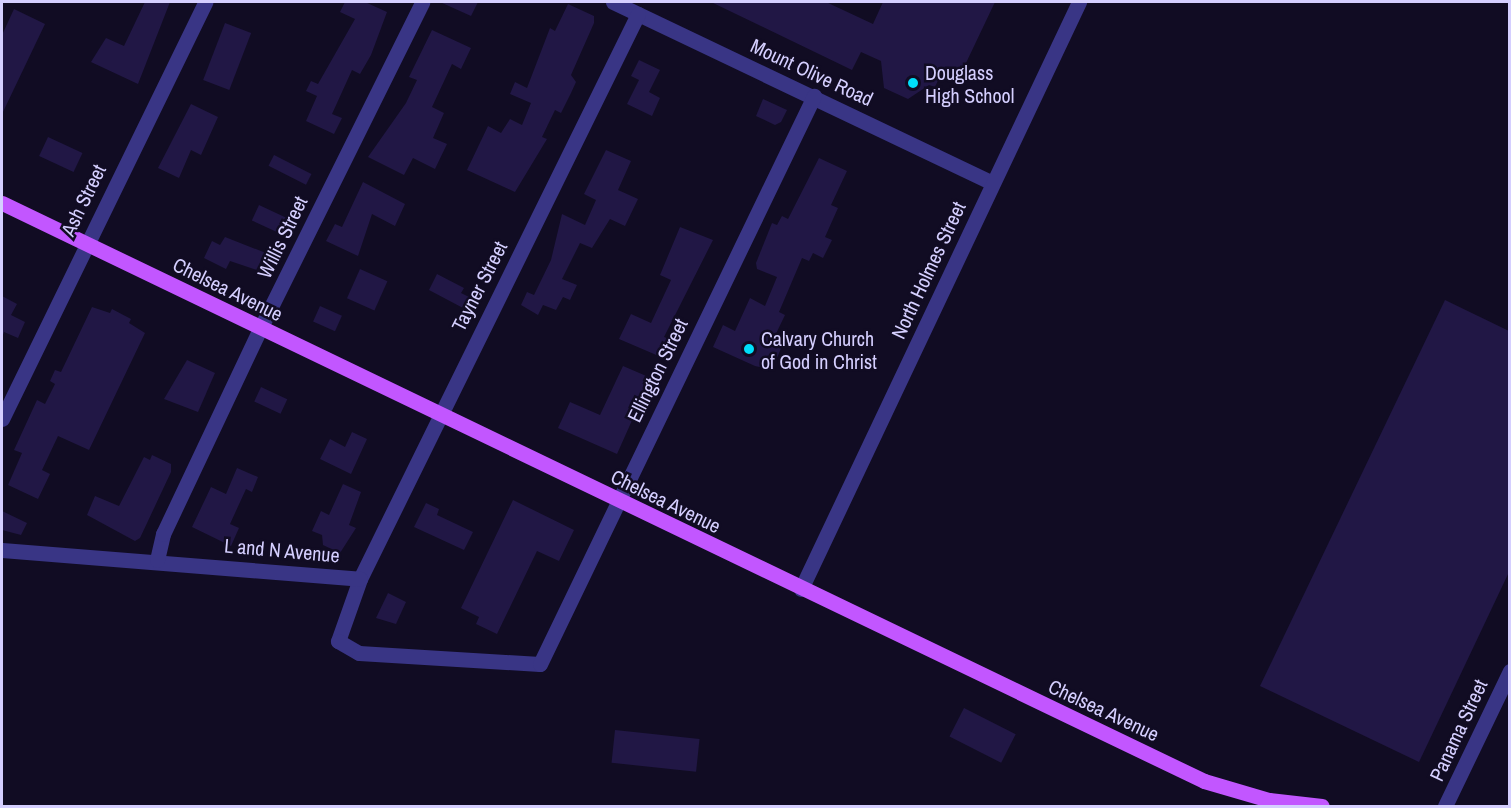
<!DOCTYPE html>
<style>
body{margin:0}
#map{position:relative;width:1511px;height:808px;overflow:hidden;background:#110c23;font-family:"Archivo Narrow",sans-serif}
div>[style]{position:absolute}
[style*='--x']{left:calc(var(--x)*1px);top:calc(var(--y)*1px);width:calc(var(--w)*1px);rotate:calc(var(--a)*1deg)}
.building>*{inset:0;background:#211745;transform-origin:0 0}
.minor>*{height:15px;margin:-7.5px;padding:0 7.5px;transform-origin:7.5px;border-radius:7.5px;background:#393585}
.major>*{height:15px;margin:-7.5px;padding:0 7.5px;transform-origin:7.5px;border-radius:7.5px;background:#c256ff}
.dots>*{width:16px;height:16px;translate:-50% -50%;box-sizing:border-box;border:3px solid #110c23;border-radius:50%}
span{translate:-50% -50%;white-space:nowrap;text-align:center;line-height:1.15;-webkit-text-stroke:5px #110c23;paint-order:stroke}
.street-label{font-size:20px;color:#d5cfff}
.poi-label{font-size:20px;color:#d5cfff}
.left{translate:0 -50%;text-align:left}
.frame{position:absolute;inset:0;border:3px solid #d5cfff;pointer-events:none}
</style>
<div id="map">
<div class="building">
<div style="clip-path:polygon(145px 2px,170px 2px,138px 84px,91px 62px,106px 38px,124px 46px)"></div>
<div style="clip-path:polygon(345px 2px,365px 2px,387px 12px,371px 55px,360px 74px,352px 70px,332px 114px,342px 118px,334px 134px,306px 121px,317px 96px,306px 91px,311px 81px,318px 84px,355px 19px,340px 12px)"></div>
<div style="clip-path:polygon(440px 2px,478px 2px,471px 16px)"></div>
<div style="clip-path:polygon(711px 2px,826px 2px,873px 24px,883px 2px,995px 2px,956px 84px,940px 76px,935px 87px,929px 85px,908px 99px,884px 88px,881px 61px,861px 52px,852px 70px)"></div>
<div style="clip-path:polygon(568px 4px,594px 16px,594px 23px,571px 75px,576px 82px,571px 93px,561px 113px,555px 110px,542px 137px,547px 139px,515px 192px,467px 170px,488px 126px,501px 133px,510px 119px,522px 125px,531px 103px,510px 94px,515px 82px,527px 88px,550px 28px,555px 31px)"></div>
<div style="clip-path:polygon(14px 9px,45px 24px,2px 114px,2px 35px)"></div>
<div style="left:225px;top:23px;width:28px;height:61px;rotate:21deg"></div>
<div style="clip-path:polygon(432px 30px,471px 48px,461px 69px,452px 64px,432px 107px,444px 113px,433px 138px,447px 144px,435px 169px,413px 158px,404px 175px,368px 157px,406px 103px,417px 80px,409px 77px)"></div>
<div style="clip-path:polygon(639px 60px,660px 70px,649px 92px,660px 98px,652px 116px,627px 104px,639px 80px,631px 76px)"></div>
<div style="clip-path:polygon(763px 99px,787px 110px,781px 122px,775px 125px,756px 116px)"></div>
<div style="clip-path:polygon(191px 104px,218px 117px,201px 155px,191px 150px,179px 178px,158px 168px)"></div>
<div style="left:48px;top:137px;width:38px;height:21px;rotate:25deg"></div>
<div style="clip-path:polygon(606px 150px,631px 161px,618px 190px,638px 199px,625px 226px,610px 219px,592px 248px,580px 243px,562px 279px,577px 285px,570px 300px,563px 297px,556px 310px,543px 305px,538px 315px,521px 305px,527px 292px,534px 295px,551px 260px,562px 214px,585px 225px,596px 200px,584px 194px)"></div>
<div style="left:274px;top:155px;width:42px;height:12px;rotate:27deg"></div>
<div style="clip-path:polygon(819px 158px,847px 171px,831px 205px,838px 208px,825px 237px,832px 240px,823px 258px,813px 253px,809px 261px,802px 258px,779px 312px,785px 315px,772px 342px,782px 346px,772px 370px,755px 366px,713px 347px,723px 325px,735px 331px,750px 298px,765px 306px,777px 277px,757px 269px,756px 263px,772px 223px,777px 225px,782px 216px,788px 219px)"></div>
<div style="clip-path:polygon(363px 182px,405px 204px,395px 226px,372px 214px,358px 256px,326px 241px,335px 224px,342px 227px)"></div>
<div style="left:259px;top:205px;width:33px;height:17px;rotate:25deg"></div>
<div style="clip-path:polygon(680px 227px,713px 240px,664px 337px,669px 339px,661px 357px,619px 339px,631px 314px,651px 323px,671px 280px,660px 275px)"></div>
<div style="clip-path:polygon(225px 237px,271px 255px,263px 272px,230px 261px,226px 269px,204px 258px,212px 241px,220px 245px)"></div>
<div style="left:360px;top:269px;width:30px;height:32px;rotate:24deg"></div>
<div style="clip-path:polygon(437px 274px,464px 288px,461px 293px,469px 297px,463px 308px,429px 290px)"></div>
<div style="clip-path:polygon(2px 296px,17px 304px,11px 315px,25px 322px,18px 338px,4px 332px,2px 337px)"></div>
<div style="clip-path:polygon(1445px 300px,1509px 331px,1509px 572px,1419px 762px,1260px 686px)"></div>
<div style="left:320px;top:306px;width:24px;height:17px;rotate:24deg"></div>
<div style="clip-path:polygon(92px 307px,110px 313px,112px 309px,131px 319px,129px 323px,145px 333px,89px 450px,58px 436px,42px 470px,50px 474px,38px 499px,8px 485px,22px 453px,14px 450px,37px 400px,45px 404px,55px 384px,50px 381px,55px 370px,61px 372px)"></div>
<div style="clip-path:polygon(187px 360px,215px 373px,198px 412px,164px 399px)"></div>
<div style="clip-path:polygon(623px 366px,651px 378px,617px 454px,558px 428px,570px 402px,600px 415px)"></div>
<div style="left:261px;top:387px;width:29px;height:16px;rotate:25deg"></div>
<div style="clip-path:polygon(352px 432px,367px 439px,351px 474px,320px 459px,330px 439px,345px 447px)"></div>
<div style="clip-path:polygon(152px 455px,171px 464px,171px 472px,140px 538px,135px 541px,87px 515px,95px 496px,119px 506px,144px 457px,150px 460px)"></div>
<div style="clip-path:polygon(237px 468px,258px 477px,252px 492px,246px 489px,230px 524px,239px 528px,231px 546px,192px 527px,211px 487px,226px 494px)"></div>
<div style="clip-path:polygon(343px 484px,361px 492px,349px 525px,356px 528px,340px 553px,323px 545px,322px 535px,312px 531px,321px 511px,329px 515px)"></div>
<div style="clip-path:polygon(513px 500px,574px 530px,559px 561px,537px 551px,497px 634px,476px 624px,479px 617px,461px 608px)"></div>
<div style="clip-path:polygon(426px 503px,439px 509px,437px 515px,473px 532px,464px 550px,414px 527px)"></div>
<div style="clip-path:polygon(2px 511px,27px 523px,21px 535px,2px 530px)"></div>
<div style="clip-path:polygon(388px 593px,406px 602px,396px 624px,376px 618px)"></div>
<div style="left:964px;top:708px;width:58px;height:32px;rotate:27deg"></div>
<div style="left:615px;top:730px;width:85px;height:33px;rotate:6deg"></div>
</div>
<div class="minor">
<div style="--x:613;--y:2;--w:420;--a:25.5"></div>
<div style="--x:638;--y:14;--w:630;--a:116.2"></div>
<div style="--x:360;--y:579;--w:66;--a:109.5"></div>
<div style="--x:338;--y:641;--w:24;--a:30"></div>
<div style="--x:359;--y:653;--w:181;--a:3.5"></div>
<div style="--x:540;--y:664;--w:631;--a:-64.25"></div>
<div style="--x:2;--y:419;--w:464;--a:-64"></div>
<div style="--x:2;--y:550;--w:359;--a:4.6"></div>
<div style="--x:157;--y:560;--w:27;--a:-77"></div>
<div style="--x:163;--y:534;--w:227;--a:-64.7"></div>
<div style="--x:260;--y:329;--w:365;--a:-63.6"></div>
<div style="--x:801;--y:589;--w:650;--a:-64.66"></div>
<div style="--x:1445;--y:806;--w:150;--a:-64.3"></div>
</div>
<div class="major">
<div style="--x:2;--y:203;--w:1334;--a:25.68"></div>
<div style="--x:1204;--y:781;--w:68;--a:16.3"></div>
<div style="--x:1269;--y:800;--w:53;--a:6.5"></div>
</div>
<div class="dots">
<div style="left:913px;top:83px;background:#00defa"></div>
<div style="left:749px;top:349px;background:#00defa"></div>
</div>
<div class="street-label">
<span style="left:812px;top:72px;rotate:25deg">Mount Olive Road</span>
<span style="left:83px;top:200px;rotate:-64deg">Ash Street</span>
<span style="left:282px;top:237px;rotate:-64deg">Willis Street</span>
<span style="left:928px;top:270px;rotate:-65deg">North Holmes Street</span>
<span style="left:479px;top:286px;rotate:-63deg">Tayner Street</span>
<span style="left:228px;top:289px;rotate:26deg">Chelsea Avenue</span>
<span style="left:657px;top:370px;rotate:-64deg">Ellington Street</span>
<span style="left:666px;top:501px;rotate:26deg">Chelsea Avenue</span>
<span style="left:282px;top:550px;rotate:5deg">L and N Avenue</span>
<span style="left:1104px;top:710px;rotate:25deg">Chelsea Avenue</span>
<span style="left:1458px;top:730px;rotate:-65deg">Panama Street</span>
</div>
<div class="poi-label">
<span class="left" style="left:925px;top:84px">Douglass<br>High School</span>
<span class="left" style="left:761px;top:350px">Calvary Church<br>of God in Christ</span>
</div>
<div class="frame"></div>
</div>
